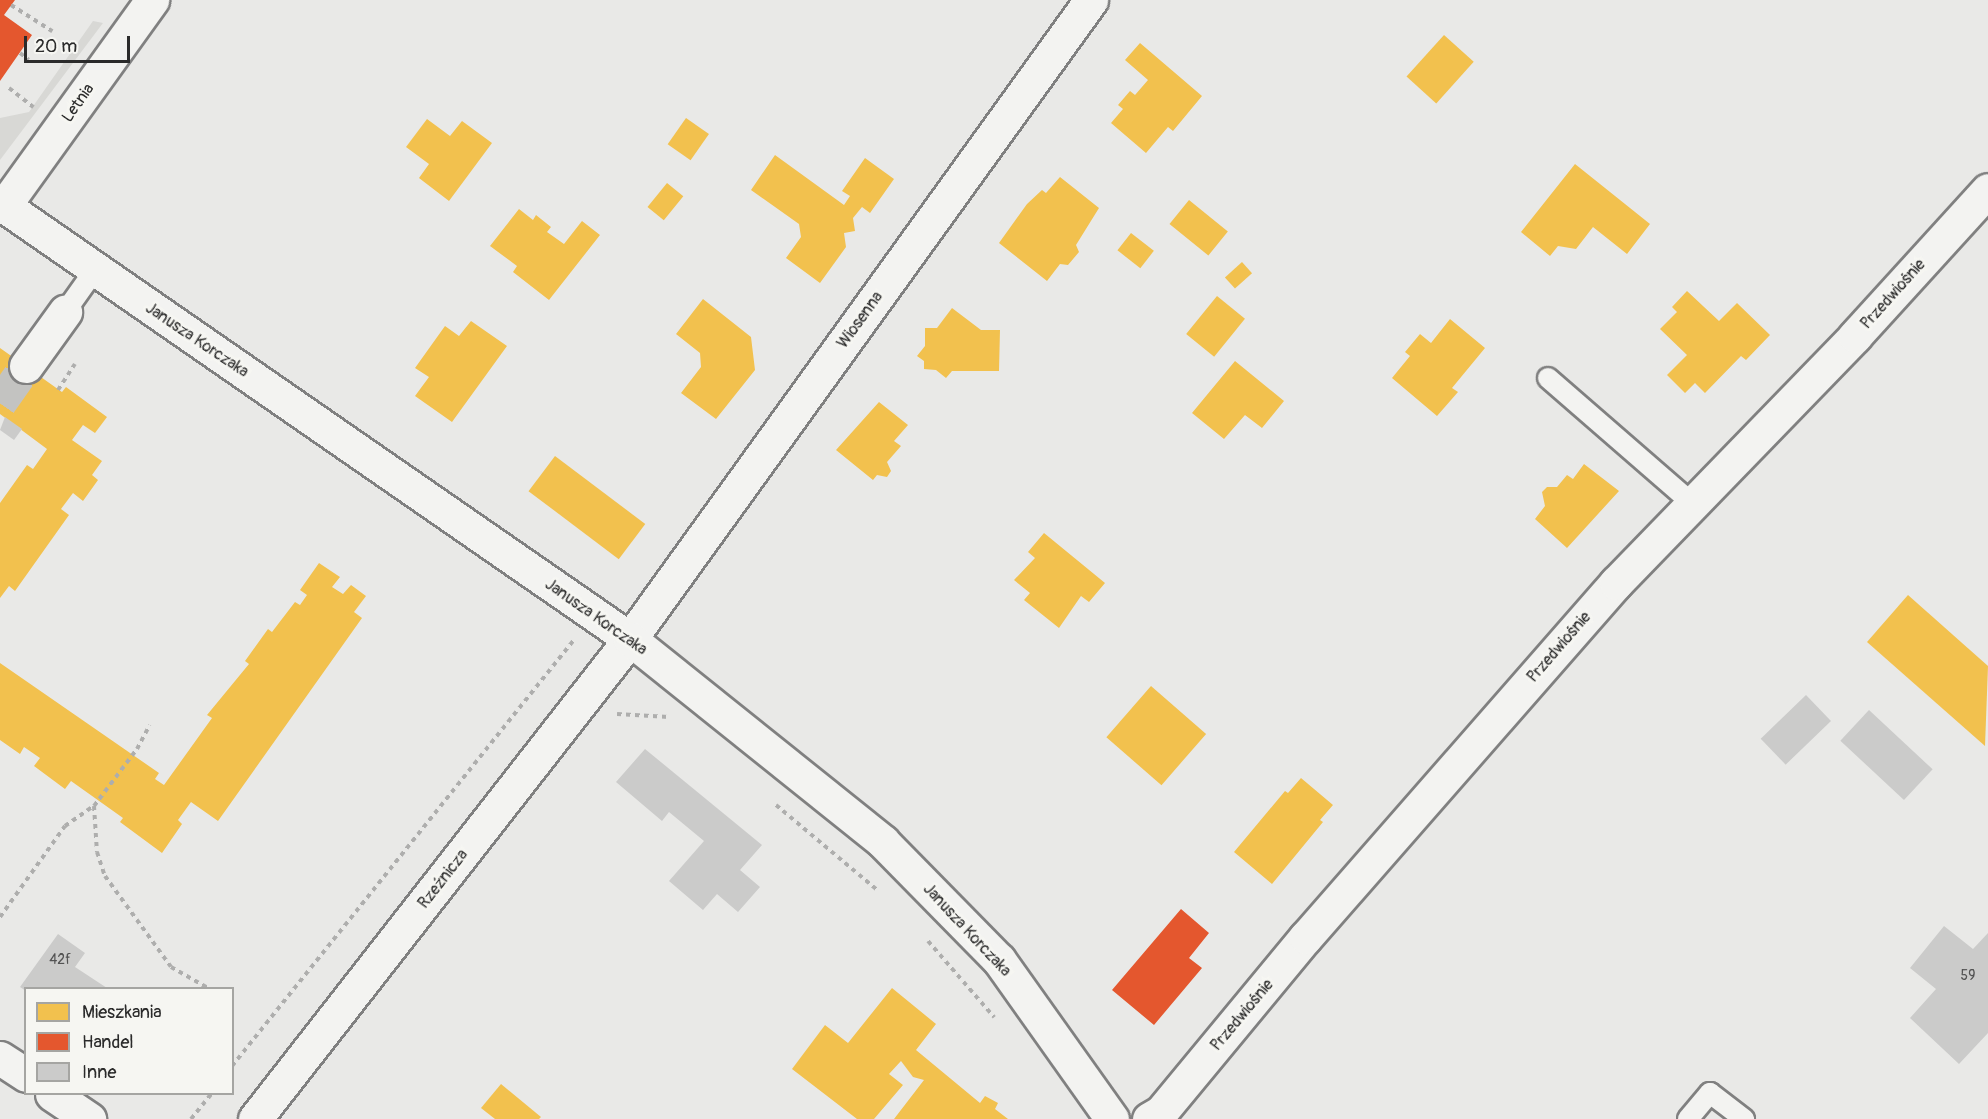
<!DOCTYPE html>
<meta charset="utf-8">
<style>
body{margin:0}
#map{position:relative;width:1988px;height:1119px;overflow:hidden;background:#e9e9e7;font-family:Pangolin,sans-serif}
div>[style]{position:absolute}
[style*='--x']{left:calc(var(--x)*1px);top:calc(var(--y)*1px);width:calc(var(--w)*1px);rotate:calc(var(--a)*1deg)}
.green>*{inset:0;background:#d8d8d5}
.homes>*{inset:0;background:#f2c14e;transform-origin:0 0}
.shops>*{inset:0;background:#e4572e}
.building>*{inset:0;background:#cbcbca;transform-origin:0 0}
.street-tunnel>*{height:33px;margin-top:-16.5px;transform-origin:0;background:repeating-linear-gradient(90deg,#c3c3c1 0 33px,transparent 0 49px)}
.path>*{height:4px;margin-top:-2px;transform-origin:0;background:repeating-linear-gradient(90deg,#aeaead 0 4.5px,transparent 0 9px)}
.roads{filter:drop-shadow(2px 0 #808080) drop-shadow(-2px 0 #808080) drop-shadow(0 2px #808080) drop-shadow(0 -2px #808080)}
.lane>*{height:20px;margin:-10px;padding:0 10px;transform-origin:10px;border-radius:10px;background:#f3f3f1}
.street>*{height:33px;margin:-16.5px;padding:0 16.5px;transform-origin:16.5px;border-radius:16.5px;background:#f3f3f1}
.secondary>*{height:33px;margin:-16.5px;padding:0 16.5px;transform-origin:16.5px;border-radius:16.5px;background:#f3f3f1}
span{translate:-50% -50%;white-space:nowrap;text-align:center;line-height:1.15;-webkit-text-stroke:6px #f6f6f2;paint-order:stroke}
.number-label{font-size:14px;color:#535353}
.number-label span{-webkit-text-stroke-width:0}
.street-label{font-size:16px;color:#2b2b2b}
.legend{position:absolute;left:24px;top:987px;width:210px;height:108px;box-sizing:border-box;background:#f6f6f2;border:2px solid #a5a5a2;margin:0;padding:8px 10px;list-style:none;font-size:18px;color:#2b2b2b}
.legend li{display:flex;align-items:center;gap:12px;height:30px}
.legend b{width:30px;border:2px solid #a5a5a2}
.scale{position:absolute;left:24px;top:36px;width:106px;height:27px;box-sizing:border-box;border:3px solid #2b2b2b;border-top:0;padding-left:8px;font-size:18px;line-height:21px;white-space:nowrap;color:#2b2b2b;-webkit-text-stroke:4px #f6f6f2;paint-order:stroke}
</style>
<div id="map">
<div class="green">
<div style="clip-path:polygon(93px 21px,103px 23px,0 160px,0 118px,29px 112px)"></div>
</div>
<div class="homes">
<div style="left:1444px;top:35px;width:40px;height:56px;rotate:42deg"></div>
<div style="clip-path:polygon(1140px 43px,1202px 96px,1173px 131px,1168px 127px,1146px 153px,1111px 123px,1123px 109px,1118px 105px,1130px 91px,1135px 95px,1148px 80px,1125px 60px)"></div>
<div style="left:686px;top:118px;width:28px;height:32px;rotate:35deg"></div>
<div style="clip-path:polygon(427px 119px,450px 136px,462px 121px,492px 143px,449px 201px,419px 178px,429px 164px,406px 147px)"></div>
<div style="clip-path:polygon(775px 155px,844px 205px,850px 196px,842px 191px,865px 158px,894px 179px,870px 213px,862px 207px,853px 218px,855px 231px,844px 233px,846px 247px,820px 283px,786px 258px,801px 237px,799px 224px,751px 190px)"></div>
<div style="clip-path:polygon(1575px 164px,1650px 224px,1627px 254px,1593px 227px,1576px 249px,1558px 246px,1550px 256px,1521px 232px)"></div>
<div style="clip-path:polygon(1060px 177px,1099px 208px,1076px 245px,1079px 252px,1068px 265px,1060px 264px,1047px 281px,999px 243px,1027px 204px,1042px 190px,1046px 193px)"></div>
<div style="left:667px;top:183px;width:21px;height:31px;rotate:39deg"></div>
<div style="left:1189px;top:200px;width:50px;height:31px;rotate:39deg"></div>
<div style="clip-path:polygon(519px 209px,533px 220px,536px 215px,551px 227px,547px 232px,564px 244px,582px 221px,600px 235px,549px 300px,513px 272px,517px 266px,490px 246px)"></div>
<div style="left:1131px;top:233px;width:29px;height:22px;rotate:38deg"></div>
<div style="left:1242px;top:262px;width:15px;height:23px;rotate:48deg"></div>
<div style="clip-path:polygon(1687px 291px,1719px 321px,1737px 303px,1770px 335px,1746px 360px,1741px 356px,1705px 393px,1695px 383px,1685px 393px,1667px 375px,1687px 355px,1660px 329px,1677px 312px,1672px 307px)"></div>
<div style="left:1217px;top:296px;width:36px;height:49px;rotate:39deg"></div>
<div style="clip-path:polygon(703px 299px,751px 337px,755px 370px,716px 419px,681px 393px,701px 367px,700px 353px,676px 334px)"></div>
<div style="clip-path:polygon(952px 308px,981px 330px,1000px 330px,999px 371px,952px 371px,946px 378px,936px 370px,924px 369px,924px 361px,917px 356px,925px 346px,925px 328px,937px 328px)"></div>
<div style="clip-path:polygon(1450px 319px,1485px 348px,1452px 388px,1458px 392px,1437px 416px,1392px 378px,1410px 356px,1405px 352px,1420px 334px,1431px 343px)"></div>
<div style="clip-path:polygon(471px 321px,507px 346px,452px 422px,415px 396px,429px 377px,415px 368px,445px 326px,459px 336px)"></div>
<div style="clip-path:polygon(0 348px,62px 392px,66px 387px,107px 417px,95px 433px,83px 425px,72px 440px,102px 461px,92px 475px,98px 480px,83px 501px,73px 493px,61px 509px,69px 515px,15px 591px,9px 586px,0 598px,0 503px,27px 465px,33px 469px,47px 449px,0 414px)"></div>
<div style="clip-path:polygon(1235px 361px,1284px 401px,1262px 428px,1245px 415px,1224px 439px,1192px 413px)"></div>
<div style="clip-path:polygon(879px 402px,908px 425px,894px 441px,901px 446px,887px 462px,891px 471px,887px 477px,877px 475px,873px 480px,836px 450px)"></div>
<div style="left:555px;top:456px;width:113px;height:44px;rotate:37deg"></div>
<div style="clip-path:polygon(1584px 464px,1619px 491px,1567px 548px,1535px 519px,1545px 506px,1542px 492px,1547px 487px,1557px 487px,1567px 475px,1573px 479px)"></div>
<div style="clip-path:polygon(1044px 533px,1105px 583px,1089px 602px,1081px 596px,1059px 628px,1024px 600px,1030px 593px,1014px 580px,1035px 558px,1028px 552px)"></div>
<div style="clip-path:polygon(319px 563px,340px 577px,332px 587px,343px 594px,351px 585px,366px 596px,354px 612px,362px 618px,218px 821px,191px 802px,178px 820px,182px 824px,162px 853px,120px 822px,123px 818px,71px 781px,65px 789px,34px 766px,40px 758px,24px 747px,20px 754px,0 740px,0 663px,159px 773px,155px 779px,164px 785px,212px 718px,207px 715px,249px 664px,245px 661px,268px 629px,272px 632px,295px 602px,300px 605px,307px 595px,300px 590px)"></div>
<div style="clip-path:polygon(1908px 595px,1988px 666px,1985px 746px,1867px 642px)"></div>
<div style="left:1151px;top:686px;width:73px;height:68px;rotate:41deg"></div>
<div style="clip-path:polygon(1301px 778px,1333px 805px,1320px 820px,1323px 822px,1272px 884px,1234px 852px,1285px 791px,1288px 793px)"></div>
<div style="clip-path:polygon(892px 988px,936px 1024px,916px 1050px,980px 1103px,985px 1096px,998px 1103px,995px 1109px,1008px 1119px,894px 1119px,924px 1080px,913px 1077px,901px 1061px,889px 1074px,903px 1085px,874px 1119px,857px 1119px,792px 1069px,825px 1025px,848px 1043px)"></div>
<div style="clip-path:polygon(501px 1084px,541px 1117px,539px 1119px,495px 1119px,481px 1108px)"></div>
</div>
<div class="shops">
<div style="clip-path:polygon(0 0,15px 0,4px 15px,32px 35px,0 81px)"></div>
<div style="clip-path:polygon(1181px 909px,1209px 933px,1189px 958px,1202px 968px,1154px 1025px,1112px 990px)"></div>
</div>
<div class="building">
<div style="clip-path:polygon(5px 417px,22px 429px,14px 440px,0 430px)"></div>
<div style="left:1806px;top:695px;width:36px;height:63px;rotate:46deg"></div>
<div style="left:1869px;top:710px;width:87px;height:42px;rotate:43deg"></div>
<div style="clip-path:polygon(645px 749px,762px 845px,740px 870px,760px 887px,738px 912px,717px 894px,703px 910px,669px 881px,704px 841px,669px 812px,662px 821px,616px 782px)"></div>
<div style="clip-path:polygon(1944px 926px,1973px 949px,1988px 933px,1988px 1033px,1959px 1064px,1910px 1018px,1936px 989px,1910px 968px)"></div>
<div style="clip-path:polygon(58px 934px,85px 953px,75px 967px,107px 988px,26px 991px,20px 987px)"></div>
</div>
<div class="street-tunnel">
<div style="--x:0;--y:403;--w:45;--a:-54.9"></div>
</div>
<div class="path">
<div style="--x:11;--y:5;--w:49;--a:32.4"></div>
<div style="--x:20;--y:53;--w:11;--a:38"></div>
<div style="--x:9;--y:88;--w:31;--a:38"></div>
<div style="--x:58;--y:390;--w:31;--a:-57"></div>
<div style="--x:617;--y:714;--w:52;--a:3.3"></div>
<div style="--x:776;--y:805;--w:131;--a:40"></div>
<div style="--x:94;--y:806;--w:46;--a:86.3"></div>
<div style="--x:97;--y:852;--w:25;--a:72"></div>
<div style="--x:105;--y:876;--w:112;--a:54"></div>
<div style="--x:171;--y:967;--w:43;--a:29.6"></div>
<div style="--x:0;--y:917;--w:112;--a:-54.5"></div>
<div style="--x:65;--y:826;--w:35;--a:-35"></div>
<div style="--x:94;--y:806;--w:71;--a:-53"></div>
<div style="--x:137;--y:749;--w:27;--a:-62"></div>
<div style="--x:928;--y:941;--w:101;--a:49"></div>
<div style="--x:232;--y:1066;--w:545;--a:-51.26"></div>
<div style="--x:191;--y:1119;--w:32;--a:-51"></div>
</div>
<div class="roads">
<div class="lane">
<div style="--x:65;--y:312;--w:50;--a:-54.7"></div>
<div style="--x:1548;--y:378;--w:192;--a:41"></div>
<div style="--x:1688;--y:1119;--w:34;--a:-50"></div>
<div style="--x:1710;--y:1093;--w:43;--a:37.4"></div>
</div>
<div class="street">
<div style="--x:4;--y:206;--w:254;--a:-54.3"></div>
<div style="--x:26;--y:366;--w:67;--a:-54.2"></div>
<div style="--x:0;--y:1058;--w:31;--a:33"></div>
<div style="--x:52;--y:1094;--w:45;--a:34"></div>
<div style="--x:255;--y:1119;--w:609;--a:-52"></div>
<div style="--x:630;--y:639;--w:788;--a:-54.19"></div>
<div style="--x:1149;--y:1119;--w:14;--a:-30"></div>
<div style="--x:1161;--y:1112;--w:227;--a:-50.4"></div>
<div style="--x:1306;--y:937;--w:471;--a:-48.8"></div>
<div style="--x:1616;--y:583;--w:344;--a:-45.9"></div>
<div style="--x:1855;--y:336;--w:197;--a:-47.7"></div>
</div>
<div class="secondary">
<div style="--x:0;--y:203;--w:766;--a:34.69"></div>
<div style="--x:630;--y:639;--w:324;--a:38.7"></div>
<div style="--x:883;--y:842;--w:165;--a:45.5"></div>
<div style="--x:999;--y:960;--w:195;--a:54.6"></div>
</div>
</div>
<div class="number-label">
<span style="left:60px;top:960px">42f</span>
<span style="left:1968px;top:976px">59</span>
</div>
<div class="street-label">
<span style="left:78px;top:103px;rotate:-55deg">Letnia</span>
<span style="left:1893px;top:294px;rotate:-48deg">Przedwiośnie</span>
<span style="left:860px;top:320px;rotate:-54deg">Wiosenna</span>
<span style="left:197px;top:340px;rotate:34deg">Janusza Korczaka</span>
<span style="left:596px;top:617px;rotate:35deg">Janusza Korczaka</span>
<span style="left:1559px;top:647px;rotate:-49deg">Przedwiośnie</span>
<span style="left:443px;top:879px;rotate:-52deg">Rzeźnicza</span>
<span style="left:967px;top:930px;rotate:47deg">Janusza Korczaka</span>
<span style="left:1242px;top:1015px;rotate:-50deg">Przedwiośnie</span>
</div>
<ul class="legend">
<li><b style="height:16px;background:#f2c14e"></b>Mieszkania</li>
<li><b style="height:16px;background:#e4572e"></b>Handel</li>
<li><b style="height:16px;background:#cbcbca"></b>Inne</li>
</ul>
<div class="scale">20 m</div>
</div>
